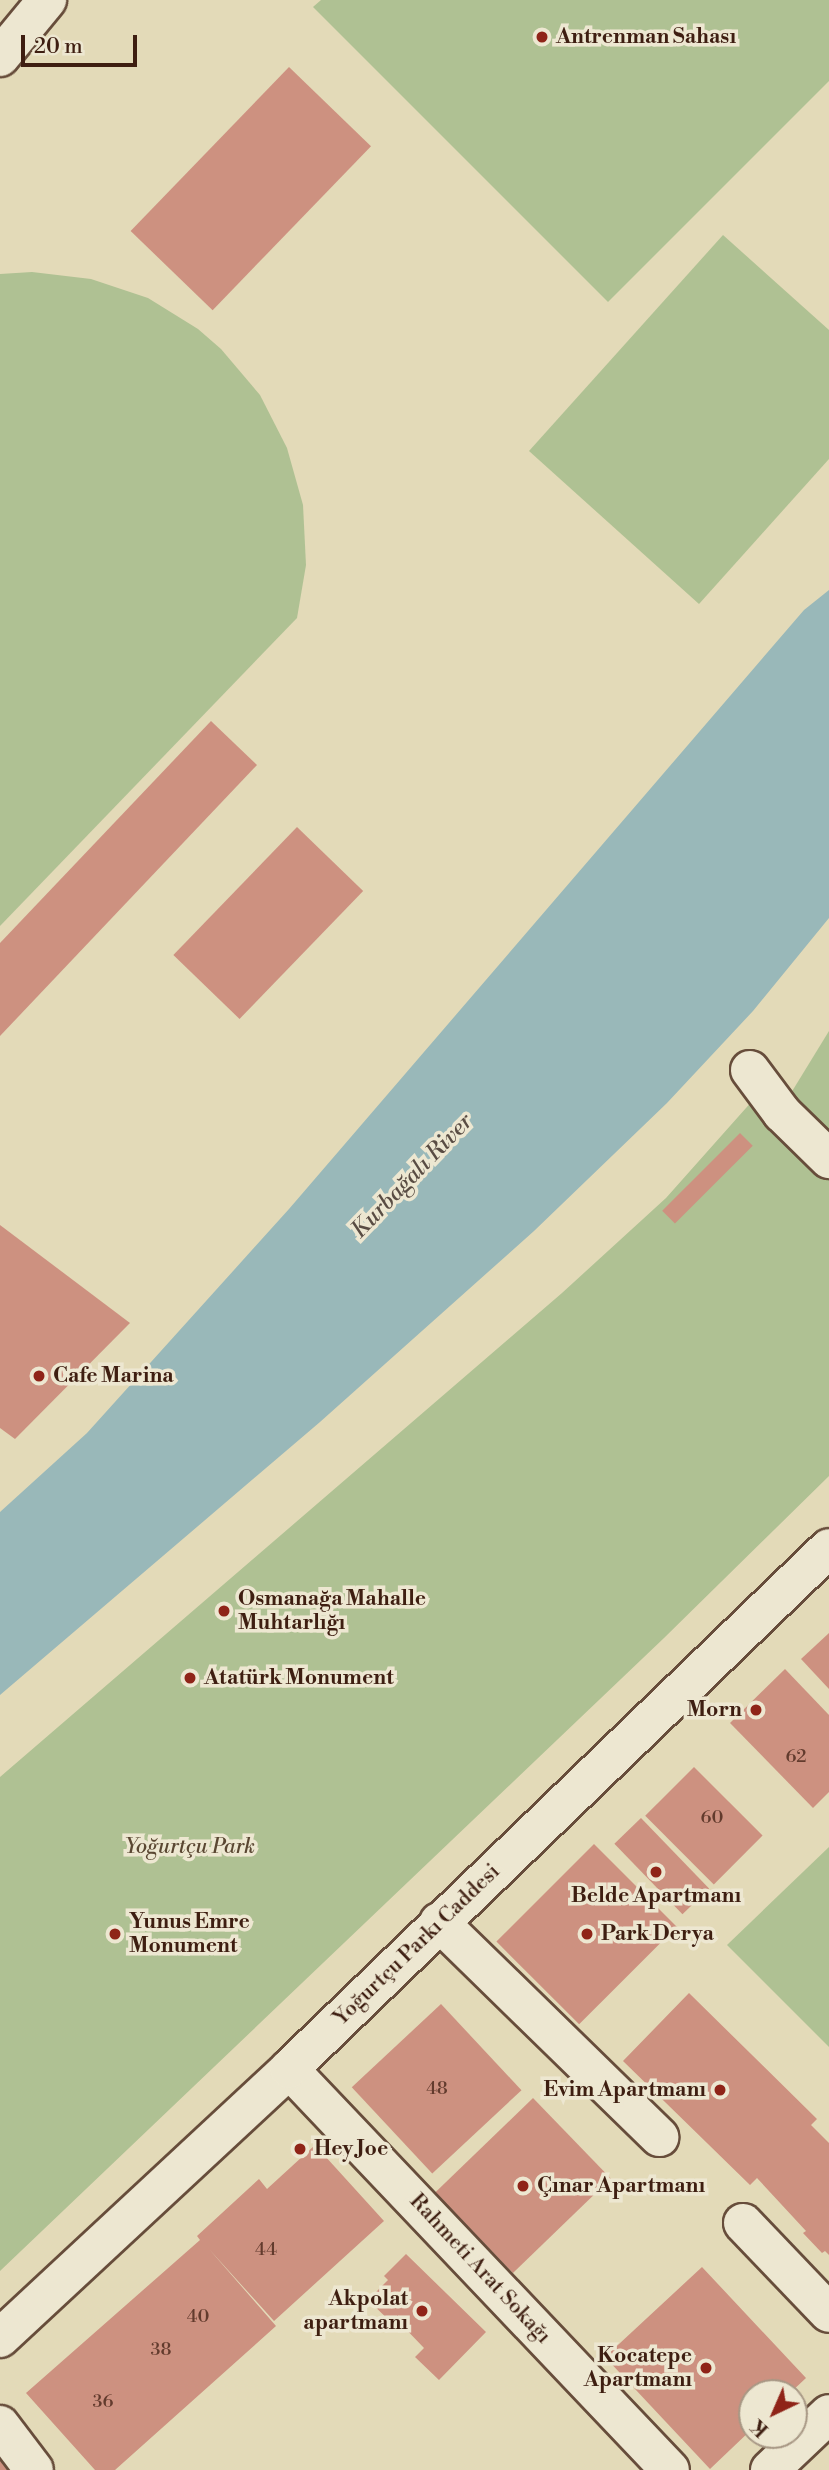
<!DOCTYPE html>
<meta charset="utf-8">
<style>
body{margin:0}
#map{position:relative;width:829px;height:2470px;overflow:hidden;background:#e3dab8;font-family:"Libre Bodoni",serif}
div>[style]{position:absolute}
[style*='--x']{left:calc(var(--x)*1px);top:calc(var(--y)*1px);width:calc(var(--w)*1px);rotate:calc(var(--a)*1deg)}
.green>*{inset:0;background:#afc193}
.water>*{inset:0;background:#99b8b9}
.building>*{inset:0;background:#cd9180;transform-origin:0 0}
.roads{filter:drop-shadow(2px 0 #674d3b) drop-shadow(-2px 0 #674d3b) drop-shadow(0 2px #674d3b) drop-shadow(0 -2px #674d3b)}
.minor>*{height:38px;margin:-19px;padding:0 19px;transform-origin:19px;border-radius:19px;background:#ede7d1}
.dots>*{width:19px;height:19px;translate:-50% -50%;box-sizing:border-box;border:4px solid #ede7d1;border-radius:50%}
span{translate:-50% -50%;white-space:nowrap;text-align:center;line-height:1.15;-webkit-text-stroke:7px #ede7d1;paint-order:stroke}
.number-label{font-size:18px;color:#623b2d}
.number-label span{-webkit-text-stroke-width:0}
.poi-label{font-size:21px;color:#3e1e11;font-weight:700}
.left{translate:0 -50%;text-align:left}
.right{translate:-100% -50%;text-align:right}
.park-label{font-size:21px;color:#5a4732;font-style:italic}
.street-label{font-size:21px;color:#3e1e11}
.water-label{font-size:23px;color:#594c43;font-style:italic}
.north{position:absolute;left:738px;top:2379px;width:70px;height:70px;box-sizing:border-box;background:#ede7d1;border:2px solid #a79784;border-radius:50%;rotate:224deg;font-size:19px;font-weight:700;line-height:28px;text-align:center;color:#3e1e11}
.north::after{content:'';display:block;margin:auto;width:24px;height:32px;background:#8f2418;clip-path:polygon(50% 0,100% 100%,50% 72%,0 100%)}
.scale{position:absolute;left:21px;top:35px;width:116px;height:32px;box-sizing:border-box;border:4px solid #3e1e11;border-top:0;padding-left:9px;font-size:21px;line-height:24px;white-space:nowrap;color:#3e1e11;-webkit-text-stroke:5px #ede7d1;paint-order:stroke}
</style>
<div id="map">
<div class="green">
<div style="clip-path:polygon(321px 0,829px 0,829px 81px,608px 302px,313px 7px)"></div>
<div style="clip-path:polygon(723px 235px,829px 330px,829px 459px,699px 604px,529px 451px)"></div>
<div style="clip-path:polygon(32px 272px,91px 279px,148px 298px,198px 329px,221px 349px,260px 395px,287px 448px,303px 505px,306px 565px,297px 618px,0 926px,0 274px)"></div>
<div style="clip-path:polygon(829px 1031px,829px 1133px,791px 1093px)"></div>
<div style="clip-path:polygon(770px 1081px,829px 1139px,829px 1476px,664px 1638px,0 2271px,0 1777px,562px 1293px,666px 1198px)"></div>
<div style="clip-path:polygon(829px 1847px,829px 2047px,727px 1945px)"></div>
</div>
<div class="water">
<div style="clip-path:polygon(829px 590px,829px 918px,753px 1011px,667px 1103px,534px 1231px,320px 1422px,0 1695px,0 1512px,87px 1433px,289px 1209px,804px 610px)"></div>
</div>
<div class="building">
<div style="left:289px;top:67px;width:114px;height:228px;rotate:44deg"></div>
<div style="clip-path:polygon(211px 721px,257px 765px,0 1036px,0 943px)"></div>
<div style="left:297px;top:827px;width:92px;height:178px;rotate:44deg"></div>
<div style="left:740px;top:1133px;width:18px;height:110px;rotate:45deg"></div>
<div style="clip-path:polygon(0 1225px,130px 1323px,15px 1439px,0 1428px)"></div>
<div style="clip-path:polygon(829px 1633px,829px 1689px,801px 1659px)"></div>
<div style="clip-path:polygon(785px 1669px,829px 1715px,829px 1792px,813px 1808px,730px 1723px)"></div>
<div style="left:694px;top:1767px;width:97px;height:69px;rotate:45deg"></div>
<div style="left:641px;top:1818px;width:98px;height:37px;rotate:46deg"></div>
<div style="left:594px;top:1844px;width:117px;height:138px;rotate:45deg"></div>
<div style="clip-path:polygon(689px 1993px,817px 2119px,811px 2125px,829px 2143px,829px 2255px,825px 2251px,822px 2253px,803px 2233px,806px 2231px,757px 2178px,750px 2185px,623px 2061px)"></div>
<div style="left:441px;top:2004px;width:118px;height:122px;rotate:47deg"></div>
<div style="left:533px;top:2098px;width:112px;height:136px;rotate:46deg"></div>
<div style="clip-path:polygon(315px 2145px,384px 2221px,274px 2321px,209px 2249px,276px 2326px,115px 2470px,95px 2470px,26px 2393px,200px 2240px,197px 2236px,259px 2179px,267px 2189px)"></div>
<div style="clip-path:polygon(406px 2254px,486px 2332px,439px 2380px,415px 2357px,424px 2348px,399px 2322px,395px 2326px,368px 2300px,388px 2280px,384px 2276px)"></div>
<div style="clip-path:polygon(702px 2267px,806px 2378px,790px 2393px,752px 2393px,752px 2429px,710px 2469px,605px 2357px)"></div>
<div style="clip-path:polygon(0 2454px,14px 2470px,0 2470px)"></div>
</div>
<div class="roads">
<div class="minor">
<div style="--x:0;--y:57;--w:74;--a:-50.5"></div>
<div style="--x:750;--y:1070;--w:54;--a:53.3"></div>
<div style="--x:782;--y:1113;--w:66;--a:44.4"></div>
<div style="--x:439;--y:1922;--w:308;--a:44.3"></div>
<div style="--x:289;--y:2069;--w:553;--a:46.47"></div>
<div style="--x:743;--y:2223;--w:124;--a:46.3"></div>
<div style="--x:0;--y:2338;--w:395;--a:-42.9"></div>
<div style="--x:289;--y:2069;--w:750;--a:-43.97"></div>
<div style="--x:0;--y:2425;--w:56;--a:52.9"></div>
<div style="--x:770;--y:2470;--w:81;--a:-43.5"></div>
</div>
</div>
<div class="dots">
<div style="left:542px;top:37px;background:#8f2418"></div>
<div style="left:39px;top:1376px;background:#8f2418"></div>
<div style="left:224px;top:1611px;background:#8f2418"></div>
<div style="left:190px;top:1678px;background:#8f2418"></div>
<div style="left:756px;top:1710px;background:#8f2418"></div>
<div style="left:656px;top:1872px;background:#8f2418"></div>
<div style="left:115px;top:1934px;background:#8f2418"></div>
<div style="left:587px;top:1934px;background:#8f2418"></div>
<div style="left:720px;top:2090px;background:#8f2418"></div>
<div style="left:300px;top:2149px;background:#8f2418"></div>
<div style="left:523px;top:2186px;background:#8f2418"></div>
<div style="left:422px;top:2311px;background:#8f2418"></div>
<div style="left:706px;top:2368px;background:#8f2418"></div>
</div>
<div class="number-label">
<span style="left:796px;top:1757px">62</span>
<span style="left:712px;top:1818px">60</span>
<span style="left:437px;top:2089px">48</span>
<span style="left:266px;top:2250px">44</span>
<span style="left:198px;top:2317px">40</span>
<span style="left:161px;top:2350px">38</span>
<span style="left:103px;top:2402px">36</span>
</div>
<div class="poi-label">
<span class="left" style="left:556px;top:37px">Antrenman Sahası</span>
<span class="left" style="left:53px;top:1376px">Cafe Marina</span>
<span class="left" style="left:238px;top:1611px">Osmanağa Mahalle<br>Muhtarlığı</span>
<span class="left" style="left:204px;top:1678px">Atatürk Monument</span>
<span class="right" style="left:742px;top:1710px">Morn</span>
<span style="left:656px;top:1896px">Belde Apartmanı</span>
<span class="left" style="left:129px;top:1934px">Yunus Emre<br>Monument</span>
<span class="left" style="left:601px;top:1934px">Park Derya</span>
<span class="right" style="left:706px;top:2090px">Evim Apartmanı</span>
<span class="left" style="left:314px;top:2149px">Hey Joe</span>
<span class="left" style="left:537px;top:2186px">Çınar Apartmanı</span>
<span class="right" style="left:408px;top:2311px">Akpolat<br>apartmanı</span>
<span class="right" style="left:692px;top:2368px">Kocatepe<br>Apartmanı</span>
</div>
<div class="park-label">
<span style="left:190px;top:1847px">Yoğurtçu Park</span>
</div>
<div class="street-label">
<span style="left:417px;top:1945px;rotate:-44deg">Yoğurtçu Parkı Caddesi</span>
<span style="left:480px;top:2269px;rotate:47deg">Rahmeti Arat Sokağı</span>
</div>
<div class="water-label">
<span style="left:412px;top:1176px;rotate:-46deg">Kurbağalı River</span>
</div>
<div class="north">K</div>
<div class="scale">20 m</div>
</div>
